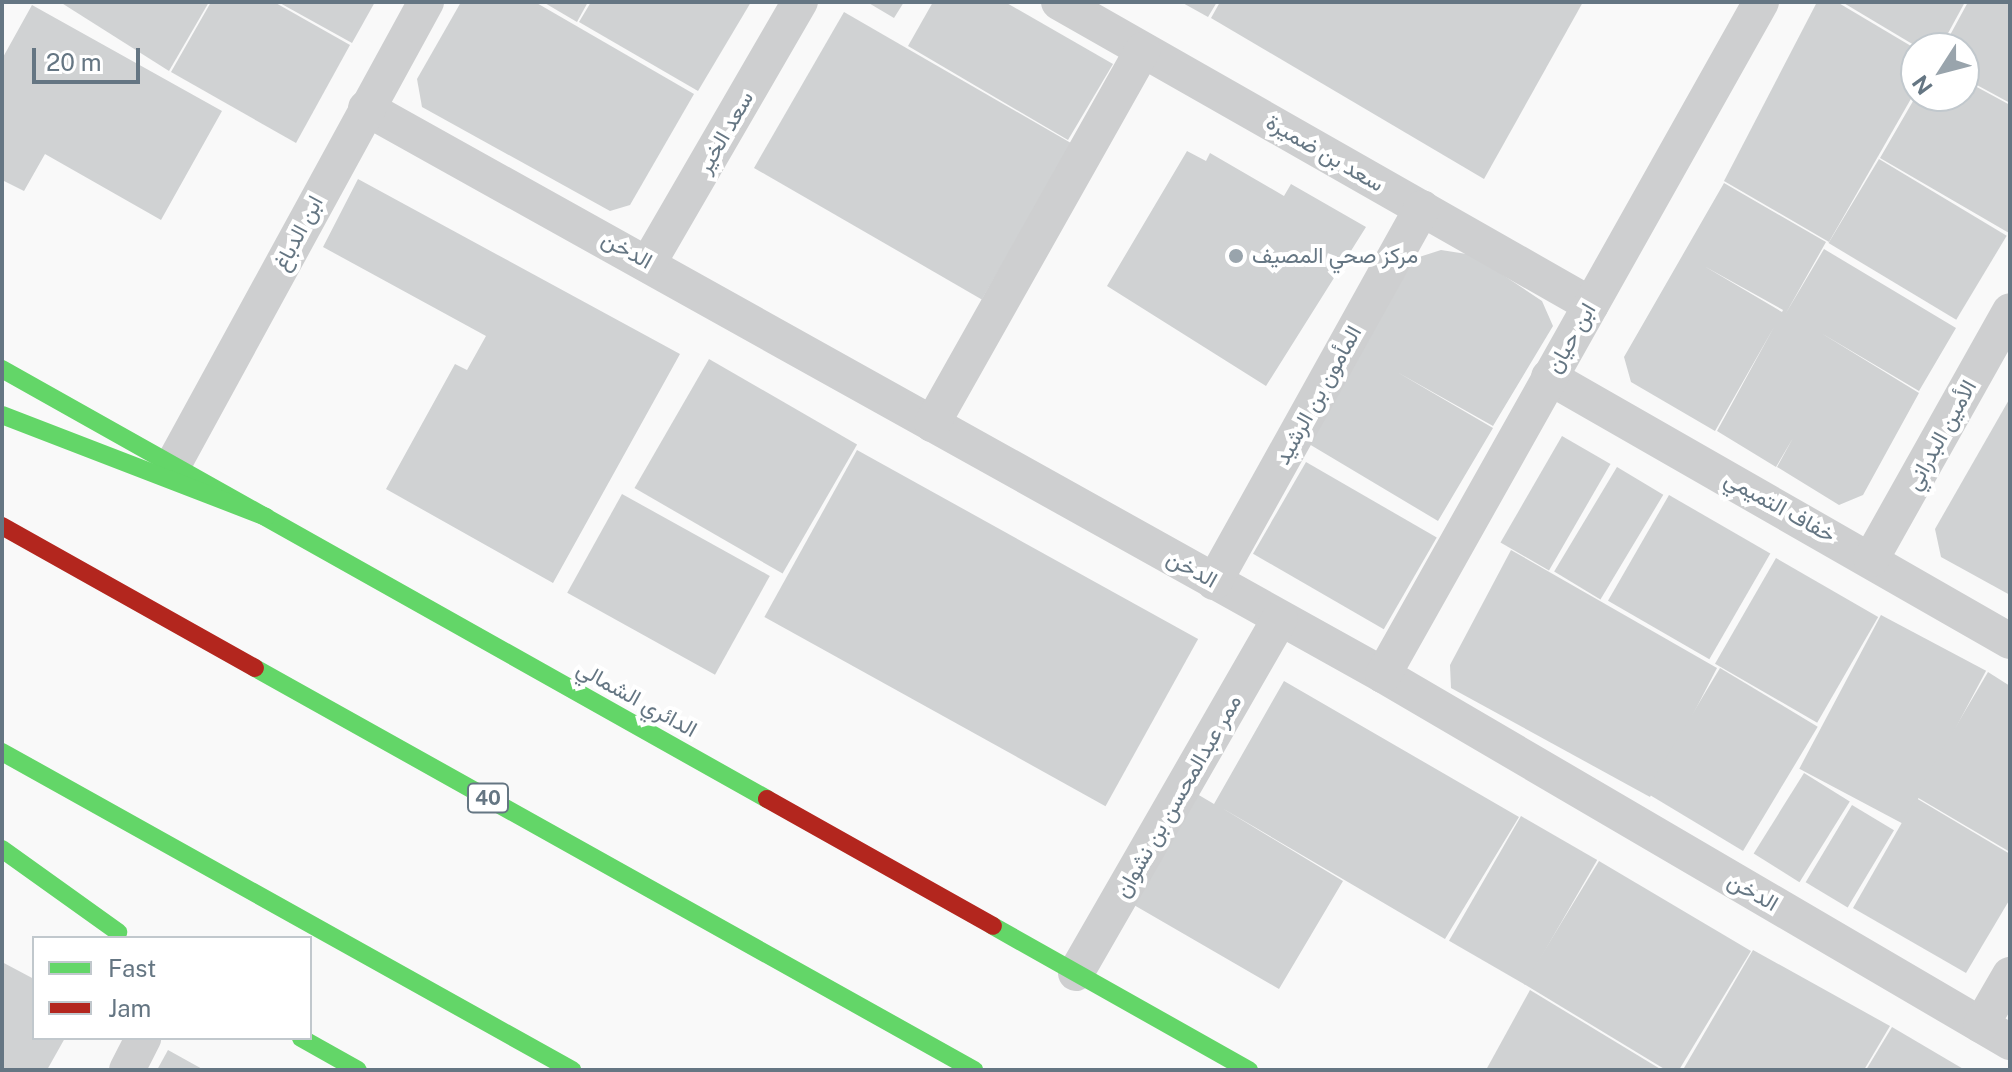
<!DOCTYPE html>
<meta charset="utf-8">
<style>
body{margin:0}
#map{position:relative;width:2012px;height:1072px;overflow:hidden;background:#f9f9f9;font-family:"Public Sans",Vazirmatn,sans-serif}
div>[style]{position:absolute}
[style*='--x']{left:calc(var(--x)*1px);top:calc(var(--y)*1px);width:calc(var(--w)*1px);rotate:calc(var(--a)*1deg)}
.building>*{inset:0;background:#d0d2d3;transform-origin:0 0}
.street>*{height:36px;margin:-18px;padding:0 18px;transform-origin:18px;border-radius:18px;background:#cecfd0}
.fast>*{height:18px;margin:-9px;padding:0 9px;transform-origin:9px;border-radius:9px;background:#63d668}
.jam>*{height:18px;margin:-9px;padding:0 9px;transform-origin:9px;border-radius:9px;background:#b3261e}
.dots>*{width:22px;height:22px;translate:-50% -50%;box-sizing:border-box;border:4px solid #fff;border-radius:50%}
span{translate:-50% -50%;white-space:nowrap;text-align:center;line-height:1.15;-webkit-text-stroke:8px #fff;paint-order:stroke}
.shield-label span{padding:2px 6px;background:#fff;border:2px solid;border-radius:6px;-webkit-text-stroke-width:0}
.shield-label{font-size:20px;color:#657683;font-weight:700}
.street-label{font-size:22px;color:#657683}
.poi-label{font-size:22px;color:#657683}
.left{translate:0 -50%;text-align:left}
.frame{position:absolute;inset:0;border:4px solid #657683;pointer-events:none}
.legend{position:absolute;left:32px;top:936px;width:280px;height:104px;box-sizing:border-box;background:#fff;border:2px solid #c1c8cd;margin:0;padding:10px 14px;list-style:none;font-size:24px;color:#657683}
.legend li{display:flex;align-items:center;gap:16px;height:40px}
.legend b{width:40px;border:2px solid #c1c8cd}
.north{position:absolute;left:1900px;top:32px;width:80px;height:80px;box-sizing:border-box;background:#fff;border:2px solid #c1c8cd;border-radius:50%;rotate:234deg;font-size:22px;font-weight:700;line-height:32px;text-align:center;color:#657683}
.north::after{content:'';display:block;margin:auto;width:28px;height:36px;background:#99a4ac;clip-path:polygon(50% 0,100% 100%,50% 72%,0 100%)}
.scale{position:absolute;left:32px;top:48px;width:108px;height:36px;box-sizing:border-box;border:4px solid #657683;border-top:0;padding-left:10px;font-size:24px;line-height:28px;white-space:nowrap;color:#657683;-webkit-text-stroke:6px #fff;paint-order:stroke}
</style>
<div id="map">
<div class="building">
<div style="clip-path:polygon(60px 2px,209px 2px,169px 71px)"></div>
<div style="clip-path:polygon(211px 2px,274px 2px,350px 45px,296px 143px,171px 72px)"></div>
<div style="clip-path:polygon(278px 2px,375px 2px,352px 43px)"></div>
<div style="clip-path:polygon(461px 2px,535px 2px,694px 94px,630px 205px,610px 211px,422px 107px,417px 79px)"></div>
<div style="clip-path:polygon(543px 2px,588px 2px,577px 22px)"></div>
<div style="clip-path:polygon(591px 2px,751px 2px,698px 91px,579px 22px)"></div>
<div style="clip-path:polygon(867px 2px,904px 2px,894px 18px)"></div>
<div style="clip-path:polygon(933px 2px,1005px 2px,1113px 64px,1068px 140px,908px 46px)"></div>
<div style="clip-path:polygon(1181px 2px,1217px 2px,1208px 17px)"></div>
<div style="clip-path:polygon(1220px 2px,1583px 2px,1484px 179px,1211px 18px)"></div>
<div style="clip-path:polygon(1817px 2px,1837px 2px,1916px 49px,1916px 90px,1829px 242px,1724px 181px)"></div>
<div style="clip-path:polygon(1842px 2px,1965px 2px,1940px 48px,1919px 48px)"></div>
<div style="clip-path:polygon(1968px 2px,2010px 2px,2010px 103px,1964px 78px,1964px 48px,1943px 48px)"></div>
<div style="clip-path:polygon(32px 5px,222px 111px,161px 220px,45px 154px,24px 191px,2px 180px,2px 59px)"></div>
<div style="left:844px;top:12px;width:263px;height:180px;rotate:30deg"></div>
<div style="clip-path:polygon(1964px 80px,2010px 105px,2009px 233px,1880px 158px,1916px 96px,1964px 96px)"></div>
<div style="clip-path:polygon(1187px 151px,1206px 161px,1210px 153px,1284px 196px,1291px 184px,1366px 227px,1266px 386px,1107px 286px)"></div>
<div style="left:1879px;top:159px;width:149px;height:98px;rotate:31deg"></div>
<div style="clip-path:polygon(358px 179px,680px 354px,553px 583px,386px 489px,455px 364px,467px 370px,486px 336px,323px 247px)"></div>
<div style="clip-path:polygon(evenodd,1724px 183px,1826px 242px,1786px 313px,1824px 249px,1956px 328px,1919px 391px,1821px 333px,1919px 393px,1863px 495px,1839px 505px,1777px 467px,1793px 438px,1776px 467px,1717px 431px,1774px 327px,1715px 431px,1631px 382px,1624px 357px,1724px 183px,1704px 266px,1783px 310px,1782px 312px,1704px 266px)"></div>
<div style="clip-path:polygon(1441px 250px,1473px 255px,1542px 301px,1553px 326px,1493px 426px,1397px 372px,1493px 428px,1438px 521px,1309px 444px,1413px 259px)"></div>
<div style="left:709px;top:359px;width:171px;height:149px;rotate:30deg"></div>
<div style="clip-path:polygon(2010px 398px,2010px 595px,1941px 557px,1935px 529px)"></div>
<div style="left:1562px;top:436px;width:56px;height:123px;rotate:30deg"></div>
<div style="left:857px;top:450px;width:390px;height:191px;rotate:29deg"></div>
<div style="left:1306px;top:462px;width:151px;height:106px;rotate:30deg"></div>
<div style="left:1617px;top:467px;width:54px;height:122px;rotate:31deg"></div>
<div style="left:622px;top:494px;width:169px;height:113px;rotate:29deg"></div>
<div style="left:1669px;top:495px;width:117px;height:122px;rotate:30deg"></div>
<div style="clip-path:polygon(1511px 550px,1717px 668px,1650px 797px,1451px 688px,1450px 665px)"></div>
<div style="left:1776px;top:558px;width:118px;height:122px;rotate:30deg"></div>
<div style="left:1881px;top:615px;width:119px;height:174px;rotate:28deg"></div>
<div style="left:1720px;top:668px;width:114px;height:145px;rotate:31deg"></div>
<div style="clip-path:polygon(1988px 672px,2010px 686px,2010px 852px,1915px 796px)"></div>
<div style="clip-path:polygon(1284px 681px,1519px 817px,1445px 939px,1222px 808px,1343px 881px,1279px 989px,1127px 901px,1192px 791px,1214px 804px)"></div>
<div style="left:1804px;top:773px;width:54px;height:95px;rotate:32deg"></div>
<div style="clip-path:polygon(1916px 798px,2010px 854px,2010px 899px,1966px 973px,1853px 908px)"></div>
<div style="left:1852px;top:805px;width:49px;height:90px;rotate:31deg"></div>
<div style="left:1521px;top:816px;width:88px;height:144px;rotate:30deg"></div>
<div style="clip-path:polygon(1599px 861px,1751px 951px,1679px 1070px,1666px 1070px,1524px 984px)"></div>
<div style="clip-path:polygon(1753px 950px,1890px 1026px,1864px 1070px,1684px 1068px)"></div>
<div style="clip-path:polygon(2px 962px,34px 979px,34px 1038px,65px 1038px,47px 1070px,2px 1070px)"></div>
<div style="clip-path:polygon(1530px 990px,1662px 1070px,1486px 1070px)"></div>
<div style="clip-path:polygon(1892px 1027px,1965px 1070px,1866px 1070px)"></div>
<div style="clip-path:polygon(168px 1050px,204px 1070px,157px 1070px)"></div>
</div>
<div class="street">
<div style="--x:1059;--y:2;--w:612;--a:29.66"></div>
<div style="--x:366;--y:108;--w:1164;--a:29.14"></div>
<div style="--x:1383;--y:675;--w:727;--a:30.34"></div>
<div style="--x:649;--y:262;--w:301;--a:-59.9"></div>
<div style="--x:1549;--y:377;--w:531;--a:29.8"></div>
<div style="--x:932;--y:424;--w:429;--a:-60.6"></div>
<div style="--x:173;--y:465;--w:528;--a:-61.35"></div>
<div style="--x:1871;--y:559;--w:284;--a:-60.7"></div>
<div style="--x:1214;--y:582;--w:428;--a:-60.9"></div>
<div style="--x:1383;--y:675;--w:772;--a:-60.68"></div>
<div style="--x:1076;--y:973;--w:409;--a:-60.1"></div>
<div style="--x:1981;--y:1025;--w:58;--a:-59.9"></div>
<div style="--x:127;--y:1070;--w:36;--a:-63"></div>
</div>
<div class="fast">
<div style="--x:2;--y:369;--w:878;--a:29.34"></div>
<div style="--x:2;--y:415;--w:283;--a:21.1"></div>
<div style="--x:255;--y:668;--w:824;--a:29.21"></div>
<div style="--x:2;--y:752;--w:653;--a:29.16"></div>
<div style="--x:2;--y:849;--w:143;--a:35.6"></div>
<div style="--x:993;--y:926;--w:294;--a:29.4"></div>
<div style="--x:301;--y:1038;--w:65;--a:29.3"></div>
</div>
<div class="jam">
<div style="--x:2;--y:526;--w:290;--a:29.3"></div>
<div style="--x:767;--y:799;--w:259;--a:29.3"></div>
</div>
<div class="dots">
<div style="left:1236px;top:256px;background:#99a4ac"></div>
</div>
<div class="shield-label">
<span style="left:488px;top:798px">40</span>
</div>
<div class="street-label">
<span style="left:725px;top:132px;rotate:-60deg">سعد الخير</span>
<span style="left:1325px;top:153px;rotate:30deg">سعد بن ضميرة</span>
<span style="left:298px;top:233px;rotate:-62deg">ابن الدباغ</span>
<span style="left:627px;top:250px;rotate:29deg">الدخن</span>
<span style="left:1571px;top:338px;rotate:-60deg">ابن حيان</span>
<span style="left:1318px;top:395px;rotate:-61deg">المأمون بن الرشيد</span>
<span style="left:1941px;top:435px;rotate:-61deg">الأمين البدراني</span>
<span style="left:1780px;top:507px;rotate:29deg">خفاف التميمي</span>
<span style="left:1192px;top:569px;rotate:29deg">الدخن</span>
<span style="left:637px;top:699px;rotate:29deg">الدائري الشمالي</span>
<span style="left:1178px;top:796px;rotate:-60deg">ممر عبدالمحسن بن نشوان</span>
<span style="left:1753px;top:892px;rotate:30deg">الدخن</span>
</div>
<div class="poi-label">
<span class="left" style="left:1252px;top:256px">مركز صحي المصيف</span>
</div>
<div class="frame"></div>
<ul class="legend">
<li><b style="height:10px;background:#63d668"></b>Fast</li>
<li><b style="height:10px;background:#b3261e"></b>Jam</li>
</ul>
<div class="north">N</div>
<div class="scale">20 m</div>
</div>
